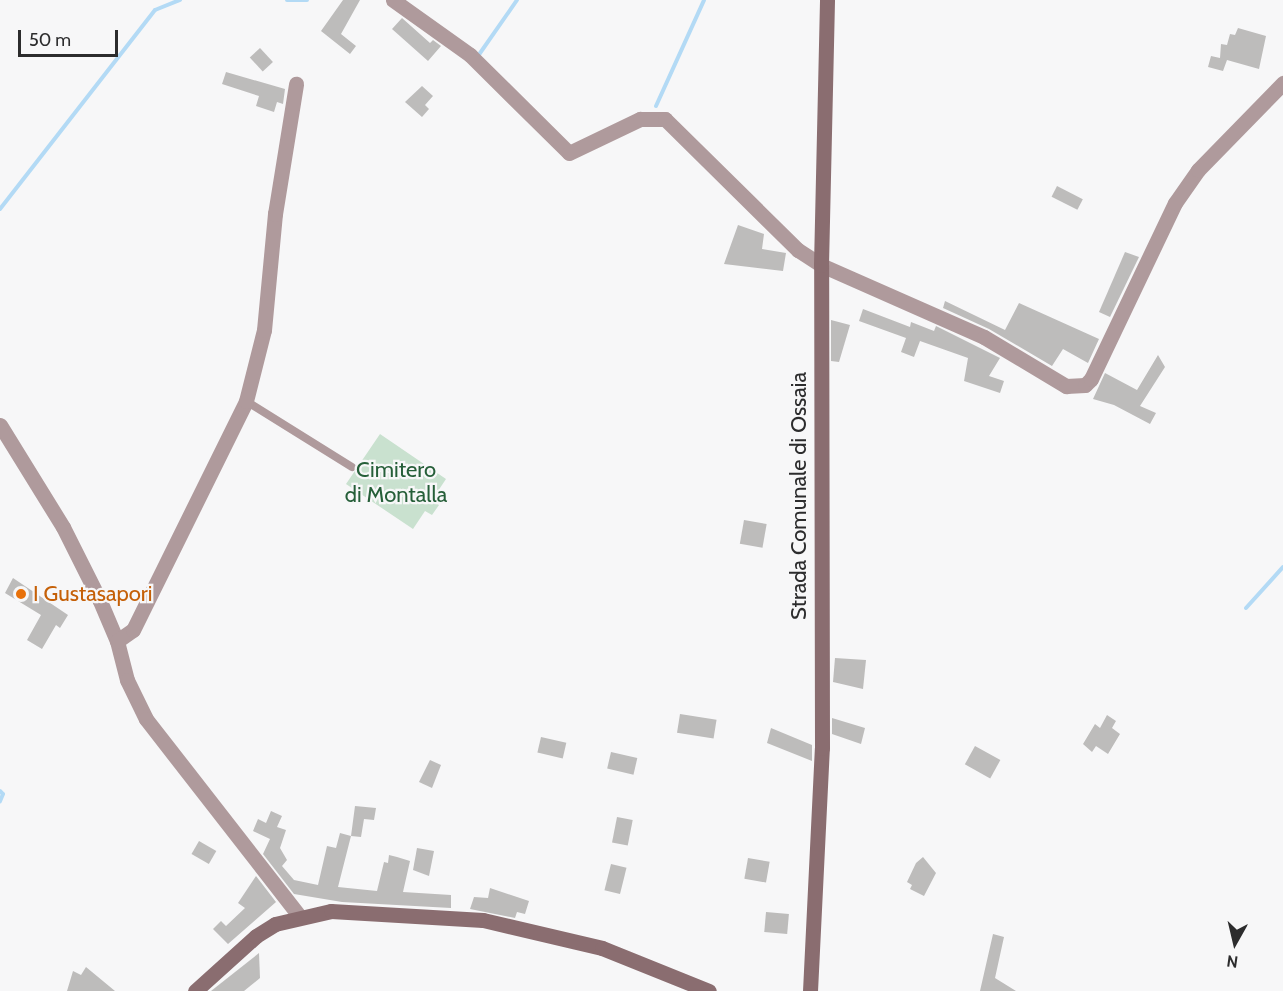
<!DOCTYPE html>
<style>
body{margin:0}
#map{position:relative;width:1283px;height:991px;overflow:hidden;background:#f7f7f8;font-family:Cabin,sans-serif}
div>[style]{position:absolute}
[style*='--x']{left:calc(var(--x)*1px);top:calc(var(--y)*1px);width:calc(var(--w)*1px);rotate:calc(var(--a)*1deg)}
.green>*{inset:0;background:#c9e1cf}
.stream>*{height:4px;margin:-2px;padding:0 2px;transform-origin:2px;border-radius:2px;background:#b3daf5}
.building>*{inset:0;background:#bdbcbb;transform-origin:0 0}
.lane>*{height:8px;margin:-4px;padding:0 4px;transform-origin:4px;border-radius:4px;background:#af9a9c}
.street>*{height:15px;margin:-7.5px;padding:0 7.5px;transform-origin:7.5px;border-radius:7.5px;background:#af9a9c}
.secondary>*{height:15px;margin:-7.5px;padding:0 7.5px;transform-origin:7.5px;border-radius:7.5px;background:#8a6d70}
.dots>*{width:16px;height:16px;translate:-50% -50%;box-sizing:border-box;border:3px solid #f7f7f8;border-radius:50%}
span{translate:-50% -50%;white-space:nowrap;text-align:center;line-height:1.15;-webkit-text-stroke:4.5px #f7f7f8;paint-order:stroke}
.park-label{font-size:22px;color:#265f39}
.street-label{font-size:22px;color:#2c2c2d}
.food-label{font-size:22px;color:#c56008}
.left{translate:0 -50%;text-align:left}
.north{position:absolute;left:1205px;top:913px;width:60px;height:60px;-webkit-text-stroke:4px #f7f7f8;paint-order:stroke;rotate:188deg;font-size:16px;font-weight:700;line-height:24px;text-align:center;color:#2c2c2d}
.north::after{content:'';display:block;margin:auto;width:21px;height:27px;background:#2c2c2d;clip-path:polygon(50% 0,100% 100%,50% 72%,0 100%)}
.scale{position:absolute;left:18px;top:30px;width:100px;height:27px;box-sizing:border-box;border:3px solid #2c2c2d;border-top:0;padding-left:8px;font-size:18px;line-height:21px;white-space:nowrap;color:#2c2c2d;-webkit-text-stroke:4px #f7f7f8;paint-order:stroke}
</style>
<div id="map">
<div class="green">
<div style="clip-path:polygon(380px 434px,446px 479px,432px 500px,439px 505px,432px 515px,425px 511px,413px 529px,346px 484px)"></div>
</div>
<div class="stream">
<div style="--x:287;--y:0;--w:20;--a:0"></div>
<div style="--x:478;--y:56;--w:68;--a:-55.1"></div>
<div style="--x:656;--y:106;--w:116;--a:-65.6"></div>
<div style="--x:0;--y:209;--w:252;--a:-52.1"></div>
<div style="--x:155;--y:10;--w:27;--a:-22"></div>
<div style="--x:1246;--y:608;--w:55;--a:-47.9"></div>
<div style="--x:0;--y:791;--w:4;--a:45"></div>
<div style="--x:3;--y:794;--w:8;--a:113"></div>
</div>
<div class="building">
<div style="clip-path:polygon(343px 0,360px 0,341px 34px,356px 46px,350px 54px,321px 31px)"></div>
<div style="clip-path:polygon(402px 18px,430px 43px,433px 40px,441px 46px,428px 61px,392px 29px)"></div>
<div style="clip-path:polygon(1238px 28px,1266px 36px,1259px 69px,1227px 60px,1223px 71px,1208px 67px,1211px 56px,1220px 58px,1221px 44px,1227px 45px,1230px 34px,1235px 35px)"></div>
<div style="left:260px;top:48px;width:19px;height:14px;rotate:47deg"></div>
<div style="clip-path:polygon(226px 72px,285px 89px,283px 104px,277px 102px,274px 112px,256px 106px,259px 96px,222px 84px)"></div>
<div style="clip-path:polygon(422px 86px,433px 96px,425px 105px,429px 109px,422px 117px,405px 102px)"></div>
<div style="left:1057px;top:186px;width:29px;height:12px;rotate:27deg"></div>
<div style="clip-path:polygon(738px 225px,764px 234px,762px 249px,786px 253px,783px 271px,724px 264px)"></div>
<div style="clip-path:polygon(1125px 252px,1139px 257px,1110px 317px,1099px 312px)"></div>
<div style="clip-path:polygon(945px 301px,1005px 330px,1019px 303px,1099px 339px,1088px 363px,1063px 349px,1052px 366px,989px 329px,943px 308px)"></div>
<div style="clip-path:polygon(863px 309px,910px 327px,911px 322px,934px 331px,936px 326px,1000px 358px,989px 376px,1004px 381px,1000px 393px,964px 381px,968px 358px,920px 341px,914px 357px,901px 352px,906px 338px,859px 321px)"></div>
<div style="clip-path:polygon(831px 320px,850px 325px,839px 362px,831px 361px)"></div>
<div style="clip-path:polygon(1158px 355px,1165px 367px,1140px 406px,1156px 413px,1150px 424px,1114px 405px,1093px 399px,1105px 373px,1137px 390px)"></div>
<div style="left:744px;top:520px;width:23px;height:24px;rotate:10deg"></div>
<div style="clip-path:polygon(13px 578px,68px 615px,60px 628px,56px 625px,42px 649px,27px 640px,41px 615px,5px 593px)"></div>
<div style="clip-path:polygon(835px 658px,866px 660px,863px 689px,833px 682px)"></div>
<div style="left:680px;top:714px;width:37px;height:19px;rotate:9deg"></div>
<div style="clip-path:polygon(1107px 715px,1116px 721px,1112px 728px,1120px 734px,1108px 754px,1096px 746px,1092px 752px,1083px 744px,1095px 724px,1100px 728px)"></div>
<div style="clip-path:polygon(832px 718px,865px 728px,861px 744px,832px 734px)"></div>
<div style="clip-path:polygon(771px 728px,812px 745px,812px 761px,767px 743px)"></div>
<div style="left:541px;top:737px;width:26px;height:16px;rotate:13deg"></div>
<div style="left:975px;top:746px;width:29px;height:21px;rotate:29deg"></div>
<div style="left:611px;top:752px;width:27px;height:17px;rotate:13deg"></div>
<div style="clip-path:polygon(430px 760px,441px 765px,432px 788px,419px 782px)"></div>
<div style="clip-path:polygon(355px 806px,376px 808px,374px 820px,364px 819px,361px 837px,351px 836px)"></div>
<div style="clip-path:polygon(271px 811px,282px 816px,277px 827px,286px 830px,280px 848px,287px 860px,282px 866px,294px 880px,318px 885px,327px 846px,336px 848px,340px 833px,351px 836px,338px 887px,377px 891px,384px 862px,388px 863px,389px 855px,397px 857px,410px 861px,403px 892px,451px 895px,451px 908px,342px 902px,294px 894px,263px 854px,270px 839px,253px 831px,258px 819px,266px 823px)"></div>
<div style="left:617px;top:817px;width:16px;height:26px;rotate:11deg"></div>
<div style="left:199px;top:841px;width:20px;height:15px;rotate:30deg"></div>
<div style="clip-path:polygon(417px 848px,434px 851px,429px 876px,413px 870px)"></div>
<div style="clip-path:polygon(923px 857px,936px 873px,924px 896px,910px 889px,912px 885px,907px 882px,916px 863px)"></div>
<div style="left:748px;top:858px;width:22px;height:21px;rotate:10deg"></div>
<div style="left:611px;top:864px;width:16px;height:27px;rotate:14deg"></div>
<div style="clip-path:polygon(256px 876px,276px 902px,228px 944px,213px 929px,221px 921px,226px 926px,245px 908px,238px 903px)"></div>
<div style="clip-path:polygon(490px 888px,529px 901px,525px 914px,517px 912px,515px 918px,470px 909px,474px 897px,488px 898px)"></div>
<div style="left:766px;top:912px;width:23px;height:20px;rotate:5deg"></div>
<div style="clip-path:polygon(993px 934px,1004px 937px,995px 978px,1016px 991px,980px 991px)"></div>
<div style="clip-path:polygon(259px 953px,260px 978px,244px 991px,211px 991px)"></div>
<div style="clip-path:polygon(86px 967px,115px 991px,67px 991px,73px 971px,81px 975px)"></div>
</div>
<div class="lane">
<div style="--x:246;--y:401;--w:125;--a:31.9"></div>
</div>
<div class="street">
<div style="--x:393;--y:0;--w:95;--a:35.5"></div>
<div style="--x:470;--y:55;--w:139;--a:44.7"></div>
<div style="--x:569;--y:153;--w:79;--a:-25.6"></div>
<div style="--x:640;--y:119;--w:25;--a:0"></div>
<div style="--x:665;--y:119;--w:187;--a:44.6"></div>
<div style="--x:798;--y:250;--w:27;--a:33"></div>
<div style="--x:821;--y:265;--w:178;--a:23.8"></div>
<div style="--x:984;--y:337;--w:96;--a:30.9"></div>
<div style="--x:1066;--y:386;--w:19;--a:-3"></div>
<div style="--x:1085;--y:385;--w:8;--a:-45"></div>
<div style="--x:1091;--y:379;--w:195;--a:-64.5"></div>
<div style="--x:1175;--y:203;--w:40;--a:-55.1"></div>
<div style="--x:1198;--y:170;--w:122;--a:-45.7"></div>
<div style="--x:0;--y:425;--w:120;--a:58.3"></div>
<div style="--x:63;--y:527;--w:83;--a:63.4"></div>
<div style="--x:100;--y:601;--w:43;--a:67"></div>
<div style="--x:117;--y:641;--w:40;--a:75.6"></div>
<div style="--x:127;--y:680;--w:43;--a:64"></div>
<div style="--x:146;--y:719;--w:251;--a:52.1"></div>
<div style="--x:117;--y:641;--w:19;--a:-35"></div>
<div style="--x:133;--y:630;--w:255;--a:-63.7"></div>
<div style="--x:246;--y:401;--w:73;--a:-75.8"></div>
<div style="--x:264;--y:330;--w:117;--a:-84.6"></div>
<div style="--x:275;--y:214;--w:132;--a:-80.8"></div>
</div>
<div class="secondary">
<div style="--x:195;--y:991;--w:82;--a:-42"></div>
<div style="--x:256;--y:936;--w:22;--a:-32"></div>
<div style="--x:275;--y:924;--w:57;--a:-13.1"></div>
<div style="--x:331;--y:911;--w:152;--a:3.4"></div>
<div style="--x:483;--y:920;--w:122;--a:13.2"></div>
<div style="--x:602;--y:948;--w:115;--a:21.9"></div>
<div style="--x:810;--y:991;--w:243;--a:-87.2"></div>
<div style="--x:822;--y:748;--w:483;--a:-90.1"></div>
<div style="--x:821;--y:265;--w:265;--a:-88.7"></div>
</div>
<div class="dots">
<div style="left:21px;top:594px;background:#e8710a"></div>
</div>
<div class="park-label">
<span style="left:396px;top:482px">Cimitero<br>di Montalla</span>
</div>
<div class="street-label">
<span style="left:799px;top:496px;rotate:-90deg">Strada Comunale di Ossaia</span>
</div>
<div class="food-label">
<span class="left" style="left:33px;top:594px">I Gustasapori</span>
</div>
<div class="north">N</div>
<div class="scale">50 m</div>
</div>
